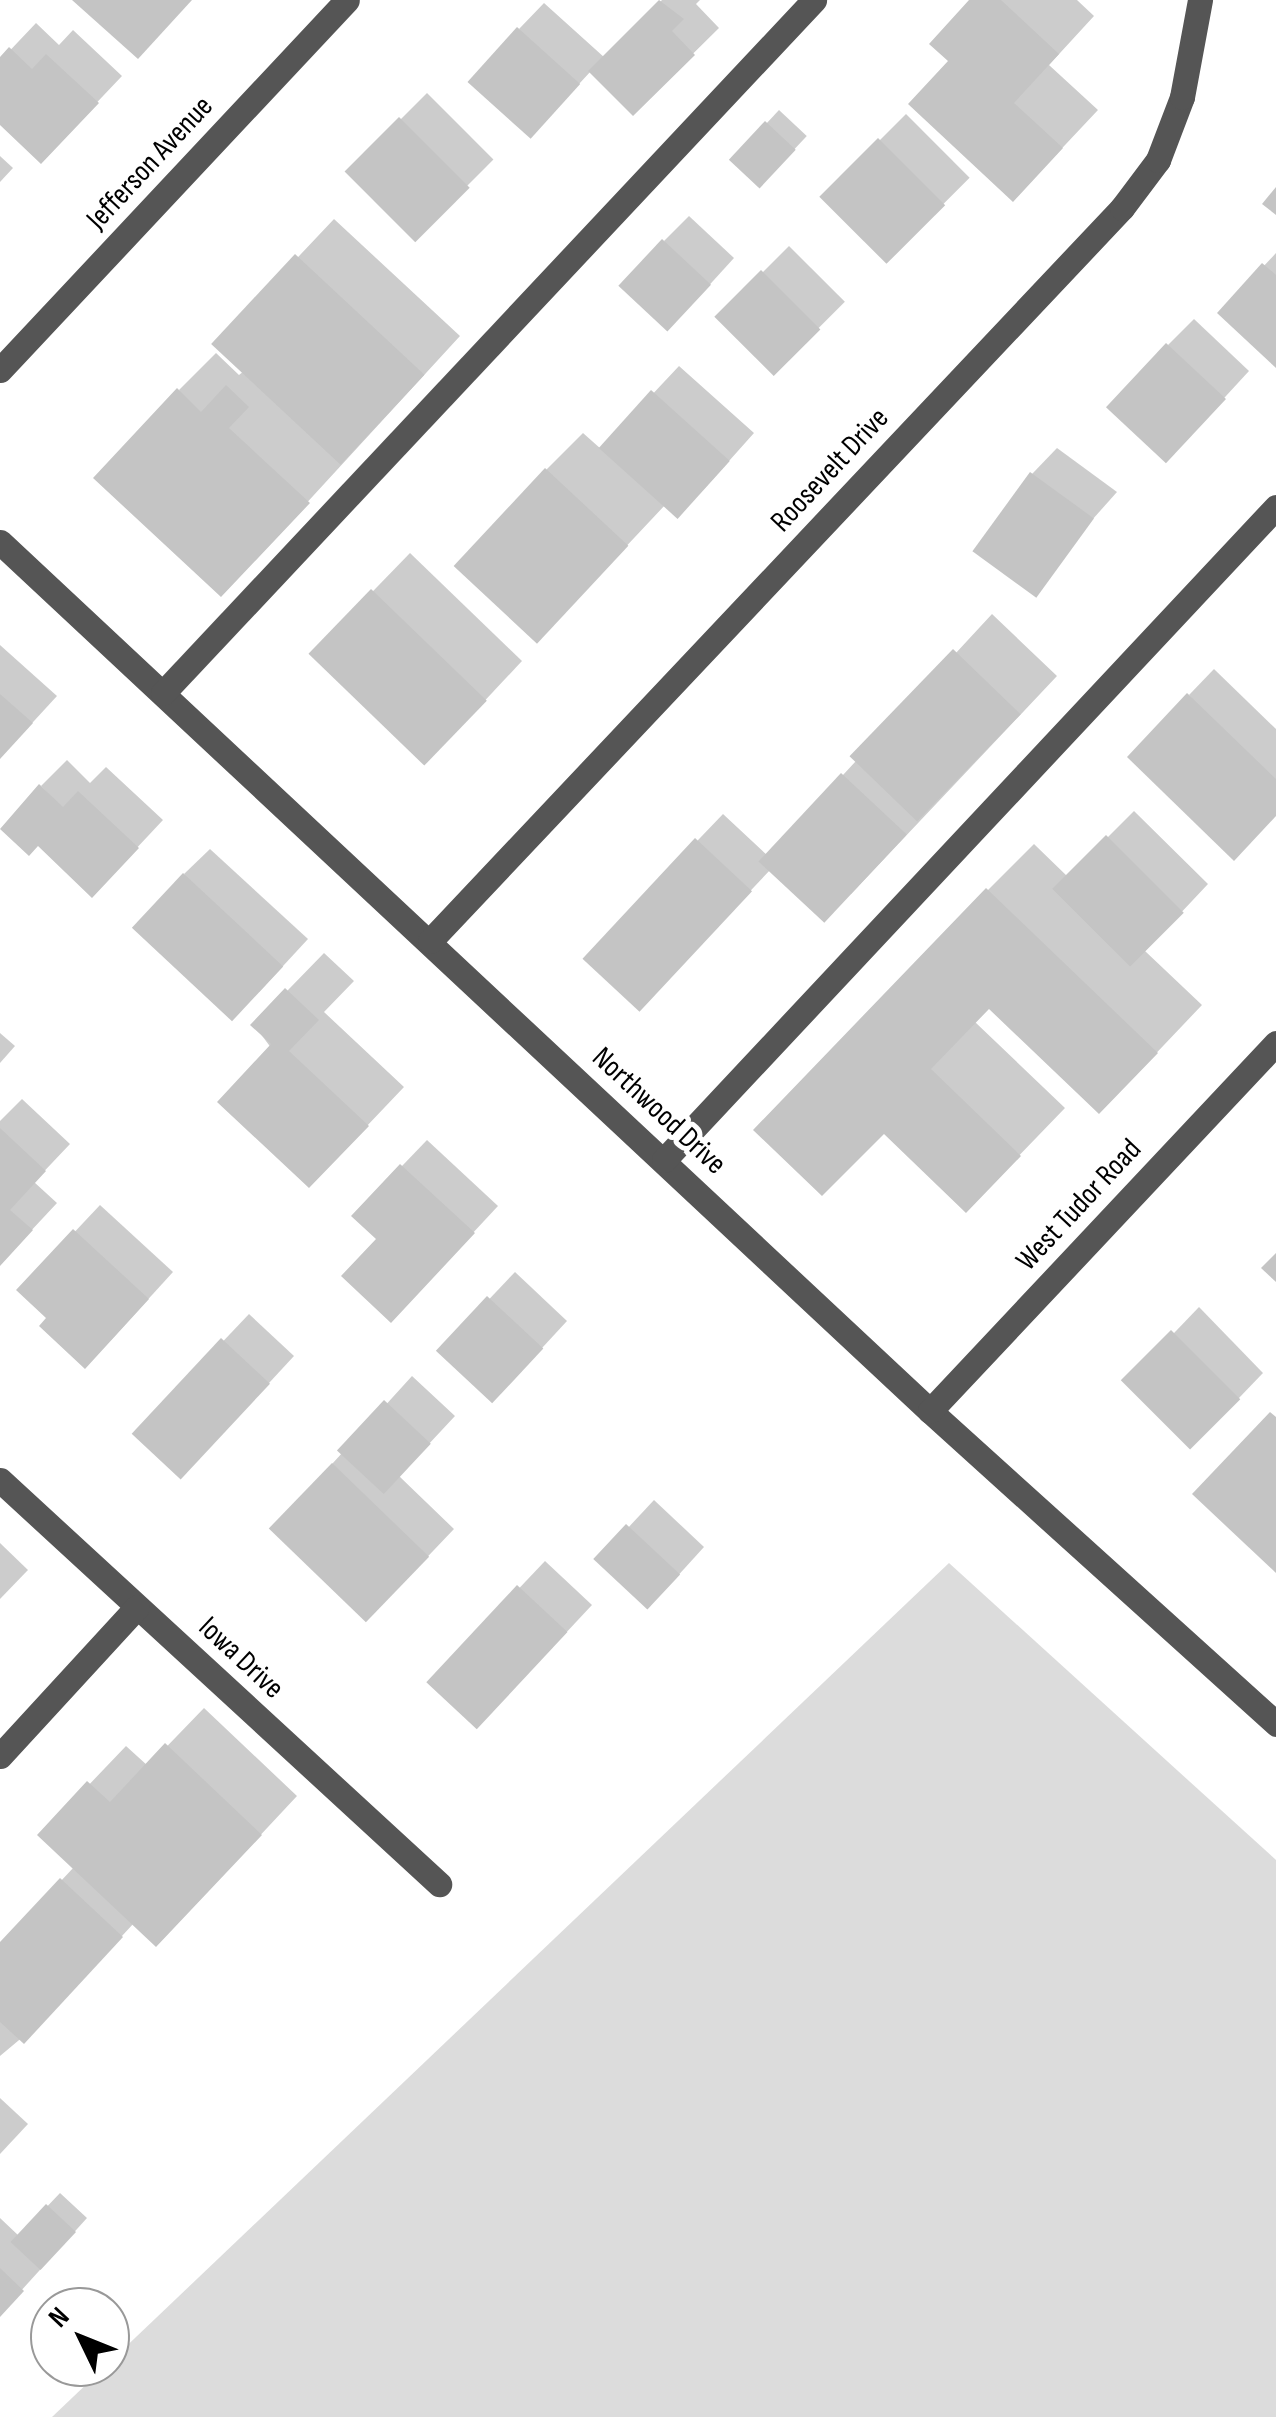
<!DOCTYPE html>
<style>
body{margin:0}
#map{position:relative;width:1276px;height:2417px;overflow:hidden;background:#fff;font-family:"Sofia Sans Condensed",sans-serif}
div>[style]{position:absolute}
[style*='--x']{left:calc(var(--x)*1px);top:calc(var(--y)*1px);width:calc(var(--w)*1px);rotate:calc(var(--a)*1deg)}
.green>*{inset:0;background:#dcdcdc}
.shadow>*{inset:0;background:#0003;transform-origin:0 0}
.building>*{inset:0;background:#c4c4c4;transform-origin:0 0}
.minor>*{height:25px;margin:-12.5px;padding:0 12.5px;transform-origin:12.5px;border-radius:12.5px;background:#555}
span{translate:-50% -50%;white-space:nowrap;text-align:center;line-height:1.15;-webkit-text-stroke:10px #fff;paint-order:stroke}
.street-label{font-size:30px;color:#000}
.north{position:absolute;left:30px;top:2287px;width:100px;height:100px;box-sizing:border-box;background:#fff;border:2px solid #999;border-radius:50%;rotate:313deg;font-size:28px;font-weight:700;line-height:40px;text-align:center;color:#000}
.north::after{content:'';display:block;margin:auto;width:35px;height:45px;background:#000;clip-path:polygon(50% 0,100% 100%,50% 72%,0 100%)}
</style>
<div id="map">
<div class="green">
<div style="clip-path:polygon(949px 1563px,1276px 1860px,1276px 2417px,52px 2417px)"></div>
</div>
<div class="shadow">
<div style="clip-path:polygon(662px 0,700px 0,696px 4px,719px 28px,633px 113px,591px 71px,556px 109px,519px 29px,544px 3px,605px 58px)"></div>
<div style="clip-path:polygon(973px 0,1077px 0,1094px 16px,1049px 65px,1098px 110px,1050px 161px,951px 61px)"></div>
<div style="clip-path:polygon(36px 23px,59px 45px,73px 30px,122px 76px,66px 135px,0 122px,0 61px)"></div>
<div style="left:427px;top:93px;width:94px;height:112px;rotate:45deg"></div>
<div style="left:779px;top:110px;width:38px;height:68px;rotate:43deg"></div>
<div style="left:906px;top:114px;width:90px;height:117px;rotate:45deg"></div>
<div style="clip-path:polygon(0 156px,13px 168px,0 182px)"></div>
<div style="clip-path:polygon(689px 216px,734px 258px,693px 303px,664px 241px)"></div>
<div style="clip-path:polygon(334px 219px,460px 336px,257px 557px,179px 390px,216px 353px,239px 375px,244px 371px,216px 344px)"></div>
<div style="left:789px;top:246px;width:79px;height:100px;rotate:45deg"></div>
<div style="clip-path:polygon(1276px 253px,1276px 361px,1220px 313px)"></div>
<div style="clip-path:polygon(1194px 319px,1249px 371px,1191px 434px,1168px 345px)"></div>
<div style="clip-path:polygon(679px 366px,754px 433px,704px 489px,666px 504px,573px 603px,546px 470px,583px 433px,601px 449px)"></div>
<div style="clip-path:polygon(1057px 448px,1117px 492px,1051px 566px,1032px 474px)"></div>
<div style="clip-path:polygon(410px 553px,522px 661px,462px 725px,312px 654px)"></div>
<div style="clip-path:polygon(992px 614px,1057px 676px,851px 894px,771px 869px,664px 982px,585px 958px,723px 814px,768px 856px)"></div>
<div style="clip-path:polygon(0 645px,57px 696px,0 758px)"></div>
<div style="clip-path:polygon(1214px 669px,1276px 729px,1276px 814px,1189px 695px)"></div>
<div style="clip-path:polygon(67px 760px,90px 783px,106px 767px,163px 820px,118px 868px,41px 786px)"></div>
<div style="clip-path:polygon(1134px 811px,1208px 884px,1145px 951px,1202px 1005px,1145px 1065px,990px 1006px,975px 1022px,1065px 1108px,1012px 1163px,884px 1131px,988px 890px,1034px 844px,1068px 877px)"></div>
<div style="clip-path:polygon(210px 849px,308px 939px,259px 992px,184px 874px)"></div>
<div style="clip-path:polygon(324px 953px,354px 981px,324px 1012px,404px 1087px,346px 1148px,254px 1025px)"></div>
<div style="clip-path:polygon(0 1033px,15px 1046px,0 1063px)"></div>
<div style="clip-path:polygon(22px 1099px,70px 1144px,34px 1182px,57px 1203px,0 1264px,0 1121px)"></div>
<div style="clip-path:polygon(427px 1140px,498px 1206px,416px 1294px,379px 1238px,402px 1166px)"></div>
<div style="clip-path:polygon(100px 1205px,173px 1272px,111px 1340px,50px 1318px,20px 1290px)"></div>
<div style="clip-path:polygon(515px 1272px,567px 1321px,518px 1374px,440px 1351px)"></div>
<div style="clip-path:polygon(1199px 1307px,1263px 1373px,1238px 1399px,1127px 1382px)"></div>
<div style="clip-path:polygon(249px 1314px,294px 1356px,207px 1450px,136px 1433px)"></div>
<div style="clip-path:polygon(412px 1376px,455px 1416px,399px 1476px,454px 1529px,393px 1593px,273px 1529px)"></div>
<div style="clip-path:polygon(654px 1500px,704px 1547px,674px 1580px,598px 1560px)"></div>
<div style="clip-path:polygon(0 1543px,28px 1570px,0 1599px)"></div>
<div style="clip-path:polygon(545px 1561px,592px 1605px,503px 1700px,430px 1682px)"></div>
<div style="clip-path:polygon(204px 1708px,297px 1796px,193px 1907px,134px 1923px,49px 2015px,0 2056px,0 1946px,74px 1867px,41px 1835px,126px 1746px,148px 1766px)"></div>
<div style="clip-path:polygon(0 2098px,28px 2124px,0 2154px)"></div>
<div style="clip-path:polygon(60px 2193px,87px 2218px,0 2314px,0 2218px,19px 2236px)"></div>
</div>
<div class="building">
<div style="clip-path:polygon(72px 0,192px 0,138px 59px)"></div>
<div style="clip-path:polygon(659px 0,684px 19px,672px 31px,695px 55px,633px 116px,588px 71px)"></div>
<div style="clip-path:polygon(969px 0,1001px 0,1059px 54px,1014px 103px,1063px 148px,1013px 202px,908px 104px,948px 61px,929px 44px)"></div>
<div style="left:517px;top:27px;width:85px;height:74px;rotate:42deg"></div>
<div style="clip-path:polygon(9px 47px,32px 69px,46px 54px,99px 103px,41px 164px,0 125px,0 57px)"></div>
<div style="left:399px;top:117px;width:100px;height:77px;rotate:45deg"></div>
<div style="left:765px;top:121px;width:42px;height:53px;rotate:43deg"></div>
<div style="left:878px;top:138px;width:95px;height:83px;rotate:45deg"></div>
<div style="clip-path:polygon(1276px 187px,1276px 215px,1262px 204px)"></div>
<div style="left:662px;top:239px;width:67px;height:64px;rotate:43deg"></div>
<div style="left:295px;top:254px;width:177px;height:123px;rotate:43deg"></div>
<div style="clip-path:polygon(1262px 263px,1276px 275px,1276px 368px,1217px 313px)"></div>
<div style="left:761px;top:270px;width:84px;height:66px;rotate:45deg"></div>
<div style="left:1166px;top:343px;width:82px;height:88px;rotate:43deg"></div>
<div style="clip-path:polygon(226px 385px,249px 407px,229px 428px,310px 503px,221px 597px,93px 478px,177px 388px,201px 412px)"></div>
<div style="left:651px;top:390px;width:106px;height:78px;rotate:42deg"></div>
<div style="left:545px;top:468px;width:114px;height:134px;rotate:43deg"></div>
<div style="left:1030px;top:472px;width:79px;height:98px;rotate:36deg"></div>
<div style="left:371px;top:589px;width:161px;height:90px;rotate:44deg"></div>
<div style="left:953px;top:649px;width:94px;height:149px;rotate:44deg"></div>
<div style="clip-path:polygon(1187px 693px,1276px 779px,1276px 816px,1234px 861px,1127px 757px)"></div>
<div style="clip-path:polygon(0 694px,33px 723px,0 759px)"></div>
<div style="left:841px;top:773px;width:90px;height:121px;rotate:43deg"></div>
<div style="clip-path:polygon(39px 784px,63px 807px,78px 791px,139px 848px,92px 898px,38px 846px,29px 856px,0 829px)"></div>
<div style="left:1106px;top:835px;width:110px;height:76px;rotate:45deg"></div>
<div style="left:695px;top:838px;width:78px;height:165px;rotate:43deg"></div>
<div style="left:183px;top:873px;width:137px;height:75px;rotate:43deg"></div>
<div style="clip-path:polygon(986px 888px,1158px 1053px,1099px 1114px,989px 1009px,931px 1069px,1021px 1156px,966px 1213px,884px 1134px,822px 1196px,753px 1130px)"></div>
<div style="clip-path:polygon(285px 988px,319px 1020px,289px 1051px,369px 1126px,309px 1188px,217px 1102px,271px 1044px,250px 1025px)"></div>
<div style="clip-path:polygon(0 1128px,46px 1171px,10px 1210px,33px 1230px,0 1266px)"></div>
<div style="clip-path:polygon(400px 1164px,475px 1233px,391px 1323px,341px 1276px,376px 1239px,351px 1216px)"></div>
<div style="clip-path:polygon(73px 1229px,149px 1299px,85px 1369px,39px 1326px,46px 1318px,16px 1290px)"></div>
<div style="clip-path:polygon(1276px 1253px,1276px 1282px,1261px 1268px)"></div>
<div style="left:487px;top:1296px;width:77px;height:75px;rotate:43deg"></div>
<div style="left:1171px;top:1330px;width:98px;height:71px;rotate:45deg"></div>
<div style="left:221px;top:1338px;width:67px;height:131px;rotate:43deg"></div>
<div style="left:384px;top:1400px;width:64px;height:69px;rotate:43deg"></div>
<div style="clip-path:polygon(1270px 1412px,1276px 1417px,1276px 1573px,1192px 1494px)"></div>
<div style="left:332px;top:1463px;width:135px;height:91px;rotate:44deg"></div>
<div style="left:626px;top:1524px;width:74px;height:48px;rotate:43deg"></div>
<div style="left:517px;top:1585px;width:69px;height:133px;rotate:43deg"></div>
<div style="clip-path:polygon(165px 1743px,262px 1835px,156px 1947px,37px 1835px,87px 1781px,110px 1802px)"></div>
<div style="clip-path:polygon(60px 1878px,123px 1937px,24px 2044px,0 2022px,0 1942px)"></div>
<div style="left:46px;top:2204px;width:41px;height:52px;rotate:43deg"></div>
<div style="clip-path:polygon(0 2268px,24px 2291px,0 2317px)"></div>
</div>
<div class="minor">
<div style="--x:0;--y:370;--w:507;--a:-46.84"></div>
<div style="--x:0;--y:542;--w:1273;--a:43.06"></div>
<div style="--x:930;--y:1411;--w:467;--a:42.1"></div>
<div style="--x:163;--y:693;--w:951;--a:-46.79"></div>
<div style="--x:430;--y:941;--w:1008;--a:-46.65"></div>
<div style="--x:1122;--y:208;--w:60;--a:-53.1"></div>
<div style="--x:1158;--y:160;--w:67;--a:-69.1"></div>
<div style="--x:1182;--y:97;--w:99;--a:-79.5"></div>
<div style="--x:664;--y:1160;--w:895;--a:-46.86"></div>
<div style="--x:930;--y:1411;--w:505;--a:-46.76"></div>
<div style="--x:0;--y:1480;--w:597;--a:42.62"></div>
<div style="--x:0;--y:1756;--w:202;--a:-47.4"></div>
</div>
<div class="street-label">
<span style="left:150px;top:163px;rotate:-47deg">Jefferson Avenue</span>
<span style="left:830px;top:470px;rotate:-47deg">Roosevelt Drive</span>
<span style="left:659px;top:1111px;rotate:43deg">Northwood Drive</span>
<span style="left:1079px;top:1205px;rotate:-47deg">West Tudor Road</span>
<span style="left:241px;top:1658px;rotate:43deg">Iowa Drive</span>
</div>
<div class="north">N</div>
</div>
